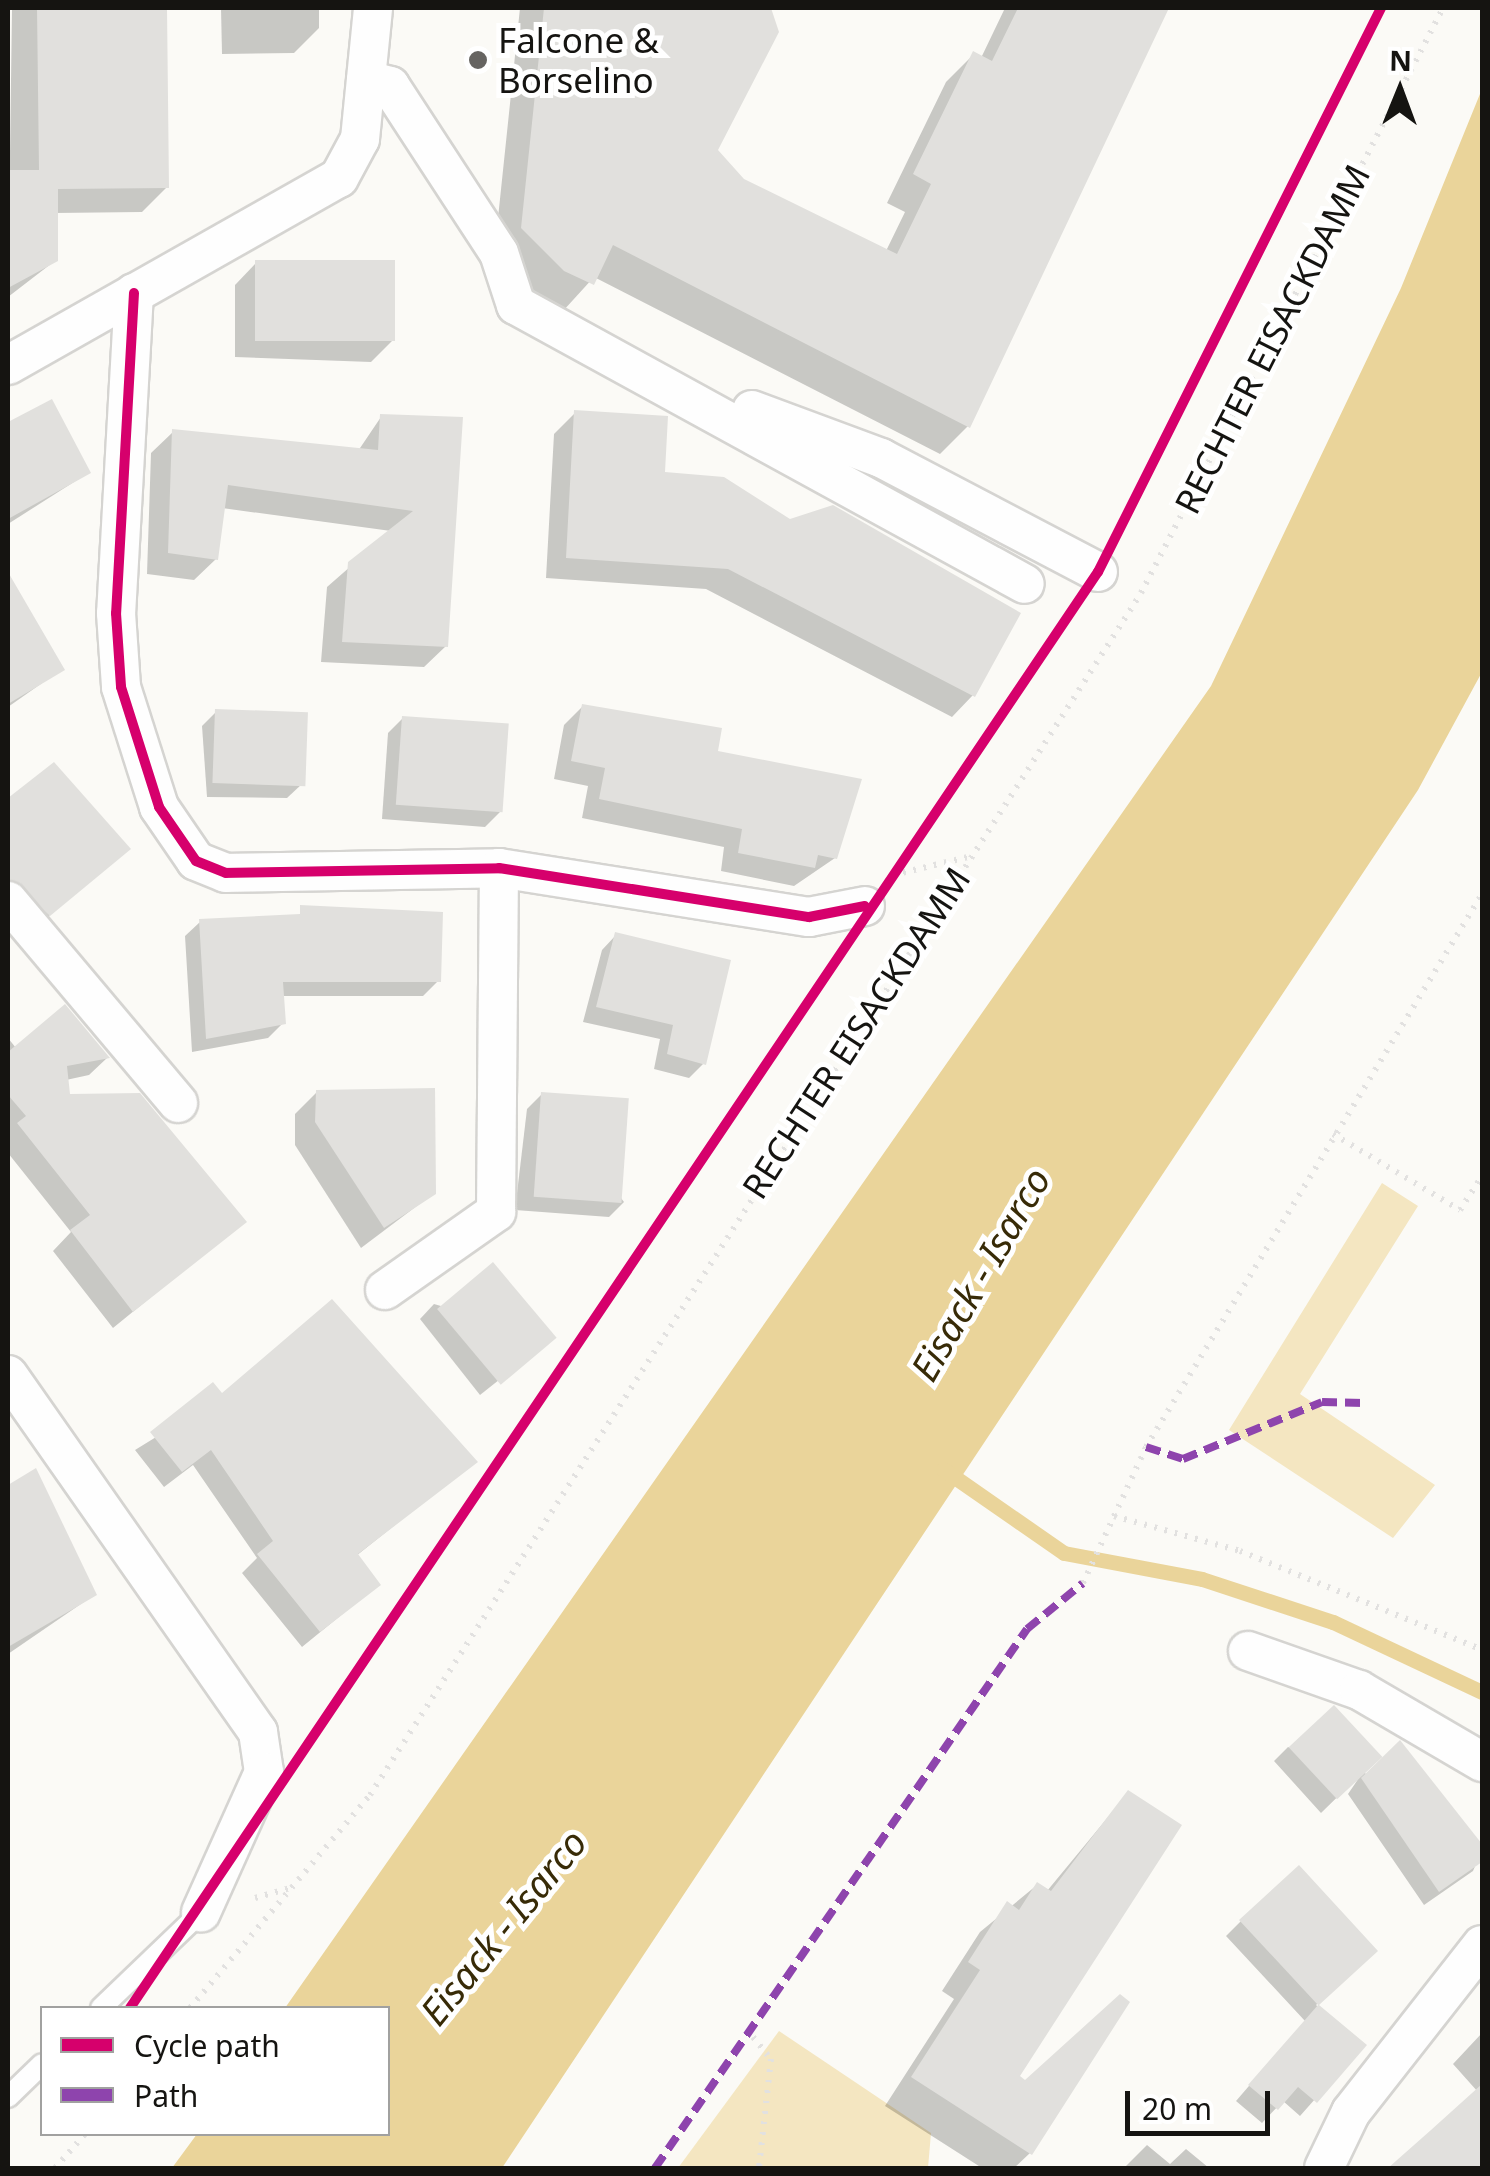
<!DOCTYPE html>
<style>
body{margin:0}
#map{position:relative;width:1490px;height:2176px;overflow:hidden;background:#fbfaf6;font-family:"Noto Sans",sans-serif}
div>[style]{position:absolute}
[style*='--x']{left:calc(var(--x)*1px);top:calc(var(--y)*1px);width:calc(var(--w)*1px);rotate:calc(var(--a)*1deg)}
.green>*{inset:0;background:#f4e6c1}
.water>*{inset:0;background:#ead49a}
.shadow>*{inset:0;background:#0003}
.stream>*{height:15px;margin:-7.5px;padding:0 7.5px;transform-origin:7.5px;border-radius:7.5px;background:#ead49a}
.building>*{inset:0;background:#e1e0dd;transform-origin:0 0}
.path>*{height:6px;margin-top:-3px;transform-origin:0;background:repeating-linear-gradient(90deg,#e2e1e0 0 2.5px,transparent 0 10.5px)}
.roads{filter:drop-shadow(2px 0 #d5d4d1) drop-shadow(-2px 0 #d5d4d1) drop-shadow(0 2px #d5d4d1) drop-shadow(0 -2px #d5d4d1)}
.lane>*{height:20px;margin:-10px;padding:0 10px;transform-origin:10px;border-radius:10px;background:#fefefe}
.street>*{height:38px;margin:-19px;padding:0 19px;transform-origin:19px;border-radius:19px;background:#fefefe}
.quiet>*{height:8px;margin-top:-4px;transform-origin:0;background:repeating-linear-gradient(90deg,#8e44ad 0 15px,transparent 0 23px)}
.cycleway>*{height:10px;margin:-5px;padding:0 5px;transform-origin:5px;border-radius:5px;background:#d6006c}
.dots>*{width:28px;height:28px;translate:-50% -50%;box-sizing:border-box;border:5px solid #fff;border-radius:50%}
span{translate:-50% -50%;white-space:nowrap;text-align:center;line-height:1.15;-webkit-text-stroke:10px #fff;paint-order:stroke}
.poi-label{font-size:35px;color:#151411}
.left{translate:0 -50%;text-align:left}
.street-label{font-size:35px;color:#151411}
.water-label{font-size:38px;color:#382b07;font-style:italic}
.frame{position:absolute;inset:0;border:10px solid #151411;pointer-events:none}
.legend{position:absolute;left:40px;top:2006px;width:350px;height:130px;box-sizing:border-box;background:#fff;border:2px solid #a1a1a0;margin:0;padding:12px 18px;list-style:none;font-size:30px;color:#151411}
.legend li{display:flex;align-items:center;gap:20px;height:50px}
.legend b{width:50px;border:2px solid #a1a1a0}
.north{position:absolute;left:1350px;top:40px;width:100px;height:100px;-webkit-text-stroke:8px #fff;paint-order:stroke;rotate:1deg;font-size:28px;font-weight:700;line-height:40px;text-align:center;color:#151411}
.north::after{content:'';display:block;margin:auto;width:35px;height:45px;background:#151411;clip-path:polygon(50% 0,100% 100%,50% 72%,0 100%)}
.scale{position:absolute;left:1125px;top:2091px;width:145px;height:45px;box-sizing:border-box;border:5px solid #151411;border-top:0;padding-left:12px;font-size:30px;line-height:35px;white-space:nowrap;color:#151411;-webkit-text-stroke:8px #fff;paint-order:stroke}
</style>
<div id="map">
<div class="green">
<div style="clip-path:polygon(1382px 1183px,1418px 1206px,1300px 1394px,1435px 1485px,1393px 1538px,1229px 1430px)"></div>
<div style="clip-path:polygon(779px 2031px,931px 2133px,928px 2168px,678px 2168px)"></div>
</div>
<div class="water">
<div style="clip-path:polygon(1482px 89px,1482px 672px,1418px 790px,502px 2168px,172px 2168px,197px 2134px,388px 2134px,388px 2008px,285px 2008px,1211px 686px,1401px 288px)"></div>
</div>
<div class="shadow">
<div style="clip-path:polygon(12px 8px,165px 8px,167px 187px,142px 212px,55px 213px,56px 260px,8px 297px)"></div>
<div style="clip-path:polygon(221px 8px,319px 8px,319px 28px,294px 53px,222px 54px)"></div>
<div style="clip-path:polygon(520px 8px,768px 8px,776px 32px,715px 150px,742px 181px,886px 251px,905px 212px,887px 203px,946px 82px,974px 54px,981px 58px,1005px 8px,1167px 8px,968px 426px,940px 454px,594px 277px,563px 311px,536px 299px,494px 256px)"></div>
<div style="clip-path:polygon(256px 263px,393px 340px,371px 362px,235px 357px,235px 285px)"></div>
<div style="clip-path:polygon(51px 402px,88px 473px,8px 524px,8px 428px)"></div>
<div style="clip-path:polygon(575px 413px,663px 474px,973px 695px,952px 717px,706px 589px,546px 578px,554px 434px)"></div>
<div style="clip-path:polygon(381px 417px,460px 420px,446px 646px,424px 667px,321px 662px,327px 587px,391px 531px,222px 508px,216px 559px,194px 580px,147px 574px,151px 453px,173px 432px,358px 451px)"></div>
<div style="clip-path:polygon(16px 592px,62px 669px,8px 707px,8px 597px)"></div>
<div style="clip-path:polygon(583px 706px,715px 753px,835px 858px,794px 886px,721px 871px,724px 847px,582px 818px,588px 786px,554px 779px,564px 725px)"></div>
<div style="clip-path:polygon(216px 712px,302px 784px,287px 798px,207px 797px,202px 726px)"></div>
<div style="clip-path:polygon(403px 718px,500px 812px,485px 827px,382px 819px,388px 733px)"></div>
<div style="clip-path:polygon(54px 765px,128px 849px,30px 932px,8px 908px,8px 803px)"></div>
<div style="clip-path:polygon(200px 922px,438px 981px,423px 996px,281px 996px,283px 1023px,268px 1038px,192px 1052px,185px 936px)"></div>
<div style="clip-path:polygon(616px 935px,704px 1063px,689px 1078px,654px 1069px,660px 1039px,583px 1022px,602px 950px)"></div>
<div style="clip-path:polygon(8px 1038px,16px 1048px,107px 1058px,89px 1075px,66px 1080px,68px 1097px,243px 1222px,113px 1328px,53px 1251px,71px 1232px,8px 1153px)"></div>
<div style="clip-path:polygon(317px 1092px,434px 1193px,361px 1248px,295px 1145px,295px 1114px)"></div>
<div style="clip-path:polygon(542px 1094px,624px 1202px,609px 1217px,515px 1210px,527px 1109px)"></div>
<div style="clip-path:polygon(434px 1304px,552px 1338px,480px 1395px,420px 1319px)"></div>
<div style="clip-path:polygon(221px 1397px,474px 1462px,356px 1556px,378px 1585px,302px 1647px,242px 1573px,257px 1558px,193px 1465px,164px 1487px,135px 1450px)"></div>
<div style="clip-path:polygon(35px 1472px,94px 1595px,8px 1654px,8px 1488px)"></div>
<div style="clip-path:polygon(1399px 1744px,1482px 1850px,1473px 1871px,1424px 1905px,1348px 1794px,1363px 1772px,1321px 1813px,1274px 1761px,1288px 1747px,1364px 1772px,1367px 1775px)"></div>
<div style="clip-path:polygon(1128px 1793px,1016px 2076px,1030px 2153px,1014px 2168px,982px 2168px,885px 2106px,954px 1999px,942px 1991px,980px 1932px,1037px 1885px,1047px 1891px)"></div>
<div style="clip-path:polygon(1241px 1921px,1360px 1965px,1316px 2005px,1363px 2045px,1300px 2116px,1283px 2101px,1262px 2123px,1236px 2101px,1305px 2021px,1226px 1936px)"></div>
<div style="clip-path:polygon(1482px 2033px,1482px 2168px,1392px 2168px,1478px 2092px,1453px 2064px)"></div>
<div style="clip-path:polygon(1147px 2145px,1170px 2164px,1186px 2149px,1209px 2168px,1124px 2168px)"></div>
</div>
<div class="stream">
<div style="--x:943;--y:1469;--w:147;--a:34.8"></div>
<div style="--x:1064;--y:1553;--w:140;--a:10.7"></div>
<div style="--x:1202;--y:1579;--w:138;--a:18.2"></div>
<div style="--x:1333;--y:1622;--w:165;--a:25.2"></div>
</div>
<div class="building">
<div style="clip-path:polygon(37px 8px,167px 8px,169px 188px,58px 189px,58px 261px,8px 288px,8px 170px,39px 170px)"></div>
<div style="clip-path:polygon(544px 8px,771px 8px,779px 32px,718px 150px,744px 179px,897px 254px,931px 184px,913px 174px,973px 51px,992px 61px,1018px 8px,1169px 8px,970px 428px,613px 245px,594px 285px,564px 271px,521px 228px)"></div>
<div style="left:395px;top:260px;width:81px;height:140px;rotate:90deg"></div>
<div style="clip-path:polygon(52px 399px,91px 473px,8px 519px,8px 422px)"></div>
<div style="clip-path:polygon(574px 410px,668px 416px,665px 472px,724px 477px,790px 519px,833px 505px,1021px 613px,975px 697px,728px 569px,566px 558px)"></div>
<div style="clip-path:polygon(380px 414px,463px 417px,448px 647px,342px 642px,348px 562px,413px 511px,228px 485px,218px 560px,168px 553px,172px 429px,378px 450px)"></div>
<div style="clip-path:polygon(8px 572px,65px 670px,8px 704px)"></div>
<div style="clip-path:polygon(582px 704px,722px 728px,718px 751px,862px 779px,837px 859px,818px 855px,815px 868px,738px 853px,742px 829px,599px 799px,605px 768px,571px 761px)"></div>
<div style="left:215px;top:709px;width:93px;height:74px;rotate:2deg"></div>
<div style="left:402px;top:716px;width:107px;height:89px;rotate:4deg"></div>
<div style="clip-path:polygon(54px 762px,131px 849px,50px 916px,8px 879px,8px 798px)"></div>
<div style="clip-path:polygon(300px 905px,443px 912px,441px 982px,283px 982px,286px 1024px,206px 1039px,199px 919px,300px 914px)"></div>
<div style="clip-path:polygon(615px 932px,731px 960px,706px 1065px,667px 1054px,673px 1025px,596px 1007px)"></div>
<div style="clip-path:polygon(65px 1004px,110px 1058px,67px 1066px,70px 1094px,140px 1093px,247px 1222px,133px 1312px,70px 1230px,90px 1215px,17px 1123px,26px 1116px,8px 1095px,8px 1052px)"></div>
<div style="clip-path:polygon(435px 1088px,436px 1194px,384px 1228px,315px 1122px,316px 1090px)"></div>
<div style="left:541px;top:1092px;width:88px;height:105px;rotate:4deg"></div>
<div style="left:493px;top:1262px;width:99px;height:73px;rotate:50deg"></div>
<div style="clip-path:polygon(332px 1299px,478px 1462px,358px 1554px,381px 1585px,320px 1632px,257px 1554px,273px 1541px,211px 1450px,182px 1472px,150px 1432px,213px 1382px,222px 1393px)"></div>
<div style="clip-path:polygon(36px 1468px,97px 1595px,8px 1647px,8px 1485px)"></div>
<div style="left:1334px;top:1705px;width:71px;height:62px;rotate:47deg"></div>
<div style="clip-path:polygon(1400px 1740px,1482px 1844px,1482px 1862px,1439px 1892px,1361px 1778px)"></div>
<div style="clip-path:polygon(1128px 1790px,1182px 1825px,1020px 2076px,1025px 2080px,1120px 1994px,1130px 2002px,1032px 2155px,911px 2077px,980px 1970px,968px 1962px,1007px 1901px,1019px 1910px,1037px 1882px,1051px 1891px)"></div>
<div style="clip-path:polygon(1299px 1865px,1378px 1951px,1319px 2005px,1367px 2045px,1317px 2103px,1298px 2087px,1278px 2110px,1248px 2085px,1318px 2005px,1239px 1920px)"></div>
<div style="clip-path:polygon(1482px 2084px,1482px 2168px,1388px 2168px,1431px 2130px)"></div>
</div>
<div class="path">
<div style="--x:893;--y:875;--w:77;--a:-13.5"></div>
<div style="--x:1333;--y:1134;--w:148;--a:30.9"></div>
<div style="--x:1460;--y:1210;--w:40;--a:-57.1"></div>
<div style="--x:1114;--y:1516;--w:131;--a:15.5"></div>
<div style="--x:1240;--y:1551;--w:261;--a:22.2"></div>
<div style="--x:1083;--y:1583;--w:150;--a:-65.1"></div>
<div style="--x:1146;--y:1447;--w:647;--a:-58.72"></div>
<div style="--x:255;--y:1898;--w:37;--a:-16"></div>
<div style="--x:190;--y:2008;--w:279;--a:-49.8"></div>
<div style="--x:370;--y:1795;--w:1428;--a:-57.32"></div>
<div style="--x:1141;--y:593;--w:658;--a:-62.7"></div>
<div style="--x:753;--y:2037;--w:28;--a:51"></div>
<div style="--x:771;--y:2059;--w:110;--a:96.3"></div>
<div style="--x:55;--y:2168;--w:45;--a:-48.6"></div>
</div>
<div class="roads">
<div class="lane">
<div style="--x:101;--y:2008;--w:139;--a:-43.8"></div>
<div style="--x:8;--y:2097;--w:47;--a:-44.1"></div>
</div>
<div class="street">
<div style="--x:366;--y:80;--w:25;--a:14"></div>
<div style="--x:390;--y:86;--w:199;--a:56.9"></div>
<div style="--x:499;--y:253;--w:55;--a:71.9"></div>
<div style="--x:516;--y:305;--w:580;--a:28.73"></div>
<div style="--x:134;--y:293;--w:321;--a:93.2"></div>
<div style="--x:116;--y:613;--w:74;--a:86.1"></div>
<div style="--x:121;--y:687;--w:126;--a:72.4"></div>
<div style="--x:159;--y:807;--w:65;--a:55.6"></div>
<div style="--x:196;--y:861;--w:32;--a:22"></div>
<div style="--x:226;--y:873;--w:273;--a:-1"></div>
<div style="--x:499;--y:868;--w:314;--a:9"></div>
<div style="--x:809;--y:917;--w:57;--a:-11.1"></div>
<div style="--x:8;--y:365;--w:380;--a:-29.5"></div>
<div style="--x:339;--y:178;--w:44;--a:-61.7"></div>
<div style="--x:360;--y:139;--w:132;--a:-84.3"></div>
<div style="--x:752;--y:410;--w:138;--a:20.4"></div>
<div style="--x:881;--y:458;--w:245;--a:27.7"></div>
<div style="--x:8;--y:901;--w:264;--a:49.9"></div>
<div style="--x:385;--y:1290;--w:136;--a:-35.1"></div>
<div style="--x:496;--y:1212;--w:344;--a:-89.5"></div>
<div style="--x:8;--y:1375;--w:436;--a:55"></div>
<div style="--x:258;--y:1732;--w:40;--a:81.5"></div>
<div style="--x:264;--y:1772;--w:154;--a:114.2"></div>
<div style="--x:1248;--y:1651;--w:118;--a:19.4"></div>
<div style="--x:1359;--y:1690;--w:143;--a:30.3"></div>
<div style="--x:1324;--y:2168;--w:62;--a:-64.3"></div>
<div style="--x:1351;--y:2112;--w:212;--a:-51.9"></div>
</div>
</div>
<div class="quiet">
<div style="--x:1146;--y:1447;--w:39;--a:18"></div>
<div style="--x:1183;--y:1459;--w:150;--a:-22.3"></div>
<div style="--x:1322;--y:1402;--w:42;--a:1.4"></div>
<div style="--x:655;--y:2168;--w:655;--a:-55.39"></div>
<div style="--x:1027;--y:1629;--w:72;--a:-39.4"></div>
</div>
<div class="cycleway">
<div style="--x:134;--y:293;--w:321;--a:93.2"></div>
<div style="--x:116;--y:613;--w:74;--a:86.1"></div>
<div style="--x:121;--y:687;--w:126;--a:72.4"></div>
<div style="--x:159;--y:807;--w:65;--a:55.6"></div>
<div style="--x:196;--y:861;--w:32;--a:22"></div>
<div style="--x:226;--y:873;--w:273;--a:-1"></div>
<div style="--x:499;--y:868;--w:314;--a:9"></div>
<div style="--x:809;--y:917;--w:57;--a:-11.1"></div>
<div style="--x:130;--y:2008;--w:1732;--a:-56.02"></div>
<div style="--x:1098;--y:572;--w:631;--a:-63.35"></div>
</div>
<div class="dots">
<div style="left:478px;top:60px;background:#666461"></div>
</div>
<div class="poi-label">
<span class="left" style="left:498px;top:60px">Falcone &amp;<br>Borselino</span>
</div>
<div class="street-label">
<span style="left:1272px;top:339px;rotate:-63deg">RECHTER EISACKDAMM</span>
<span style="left:856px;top:1033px;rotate:-57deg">RECHTER EISACKDAMM</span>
</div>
<div class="water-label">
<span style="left:980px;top:1274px;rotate:-60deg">Eisack - Isarco</span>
<span style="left:503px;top:1927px;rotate:-51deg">Eisack - Isarco</span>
</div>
<div class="frame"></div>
<ul class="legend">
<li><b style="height:12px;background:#d6006c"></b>Cycle path</li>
<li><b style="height:12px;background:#8e44ad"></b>Path</li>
</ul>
<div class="north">N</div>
<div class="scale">20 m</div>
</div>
